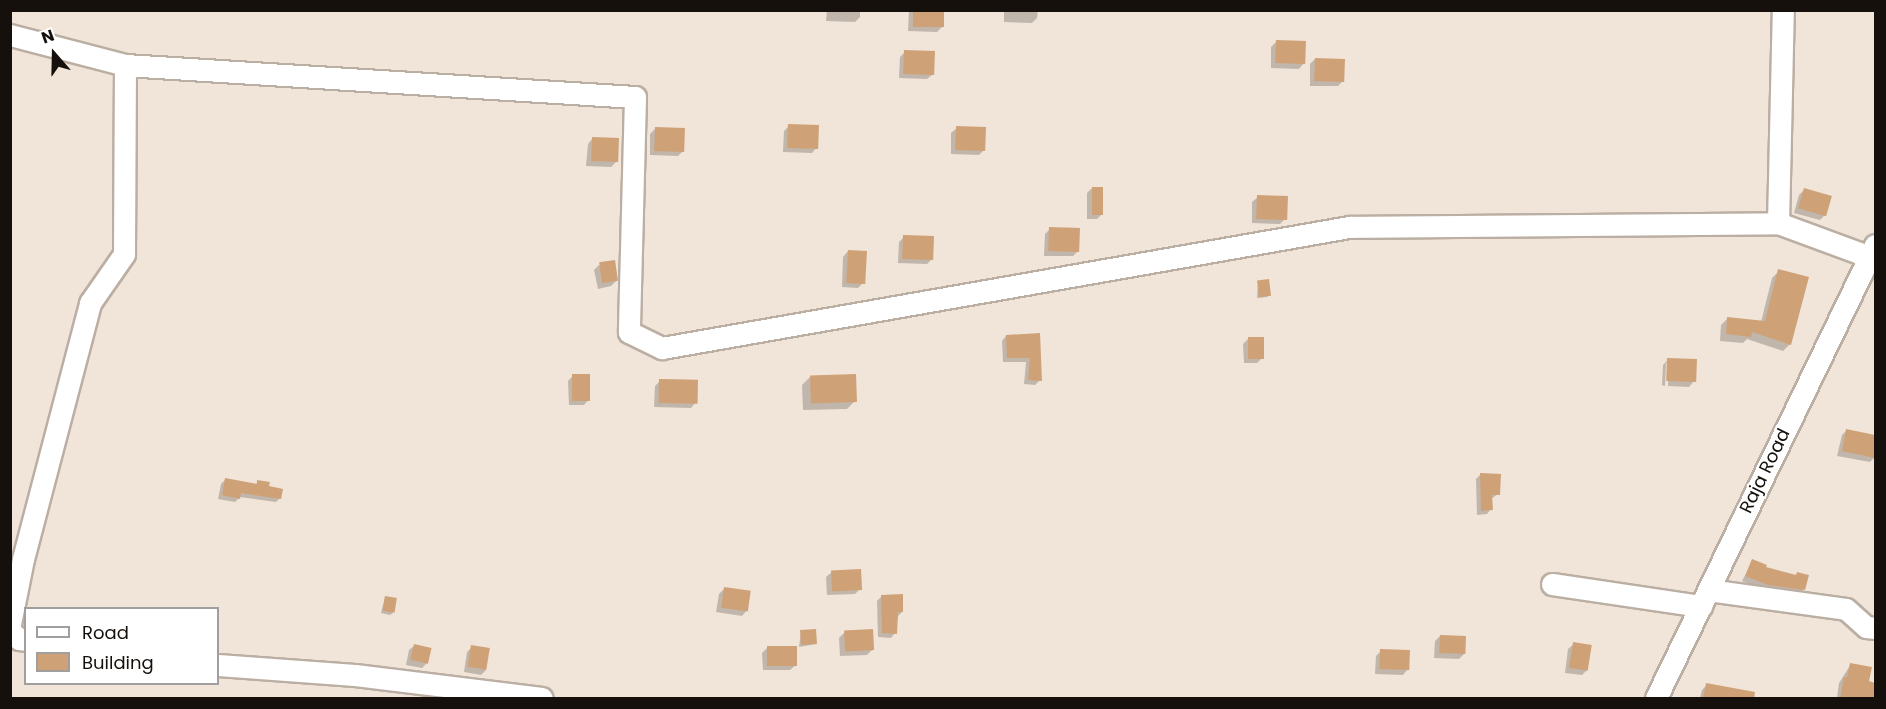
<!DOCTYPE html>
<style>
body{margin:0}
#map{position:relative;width:1886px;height:709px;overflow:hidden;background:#f1e4d8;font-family:Poppins,sans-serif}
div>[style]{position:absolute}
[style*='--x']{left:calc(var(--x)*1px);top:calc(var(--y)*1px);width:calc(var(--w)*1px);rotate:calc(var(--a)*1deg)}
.shadow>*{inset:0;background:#0003}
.building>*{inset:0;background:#cfa177;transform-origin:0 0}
.roads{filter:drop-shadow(2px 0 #bbaea3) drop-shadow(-2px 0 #bbaea3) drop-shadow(0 2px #bbaea3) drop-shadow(0 -2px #bbaea3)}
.minor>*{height:21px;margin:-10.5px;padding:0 10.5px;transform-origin:10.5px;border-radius:10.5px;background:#fff}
span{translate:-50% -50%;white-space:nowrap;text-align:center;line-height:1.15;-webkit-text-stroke:4.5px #fff;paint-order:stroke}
.street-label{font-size:18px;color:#15100c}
.frame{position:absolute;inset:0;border:12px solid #15100c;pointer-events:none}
.legend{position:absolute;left:24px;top:607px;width:195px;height:78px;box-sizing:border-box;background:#fff;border:2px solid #a19f9e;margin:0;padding:8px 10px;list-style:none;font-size:18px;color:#15100c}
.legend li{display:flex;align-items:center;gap:12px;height:30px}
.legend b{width:30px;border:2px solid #a19f9e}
.north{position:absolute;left:24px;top:24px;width:60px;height:60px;-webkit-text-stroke:4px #fff;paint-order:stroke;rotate:340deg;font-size:16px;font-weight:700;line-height:24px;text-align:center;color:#15100c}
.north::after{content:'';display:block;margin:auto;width:21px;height:27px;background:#15100c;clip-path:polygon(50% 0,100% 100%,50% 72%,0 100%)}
</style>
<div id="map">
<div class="shadow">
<div style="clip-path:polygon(827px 10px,860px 10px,860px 17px,855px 22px,826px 21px)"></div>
<div style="clip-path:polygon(909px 10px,942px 10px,942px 27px,937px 32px,908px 31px)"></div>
<div style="clip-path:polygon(1004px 10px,1038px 10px,1037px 18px,1032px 23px,1004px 22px)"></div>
<div style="clip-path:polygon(1276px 42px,1304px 63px,1299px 69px,1271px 68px,1271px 47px)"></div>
<div style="clip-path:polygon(905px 52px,933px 74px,927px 79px,899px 78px,900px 57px)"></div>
<div style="clip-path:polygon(1315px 59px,1343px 81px,1338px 86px,1310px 86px,1310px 64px)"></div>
<div style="clip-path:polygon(789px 126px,817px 147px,812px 153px,783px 152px,784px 131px)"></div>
<div style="clip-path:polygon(957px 128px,984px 150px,979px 155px,951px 154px,951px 133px)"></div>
<div style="clip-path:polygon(655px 129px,683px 151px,678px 156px,650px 155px,650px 134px)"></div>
<div style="clip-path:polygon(593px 138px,616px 162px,611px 167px,586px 166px,588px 144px)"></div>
<div style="clip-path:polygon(1092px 188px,1102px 214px,1097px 219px,1087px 219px,1087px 193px)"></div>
<div style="clip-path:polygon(1804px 190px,1825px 215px,1820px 220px,1794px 213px,1799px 195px)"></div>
<div style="clip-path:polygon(1258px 197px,1286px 218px,1280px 224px,1252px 223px,1252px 202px)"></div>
<div style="clip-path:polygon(1050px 229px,1078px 251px,1073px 256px,1044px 256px,1045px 234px)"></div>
<div style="clip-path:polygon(904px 237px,932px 259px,927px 264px,898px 263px,899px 242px)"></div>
<div style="clip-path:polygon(848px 251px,863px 283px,858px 288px,842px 287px,843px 257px)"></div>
<div style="clip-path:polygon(599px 265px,616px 281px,611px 286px,598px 289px,594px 270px)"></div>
<div style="clip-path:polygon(1779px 271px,1790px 344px,1783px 351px,1747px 339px,1743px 343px,1720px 341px,1721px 325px,1728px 318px,1761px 322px,1772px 278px)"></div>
<div style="clip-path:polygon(1258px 282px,1269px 295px,1267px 297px,1257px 298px)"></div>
<div style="clip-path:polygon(1038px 335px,1040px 380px,1035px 385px,1024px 384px,1026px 362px,1003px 362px,1002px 341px,1006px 336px)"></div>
<div style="clip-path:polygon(1248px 339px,1262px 358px,1257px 363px,1244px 363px,1243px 344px)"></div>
<div style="clip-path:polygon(1668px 360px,1694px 381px,1689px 387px,1668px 386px,1669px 363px,1666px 363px,1665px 386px,1662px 385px,1663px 365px)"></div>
<div style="clip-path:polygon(573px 376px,589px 399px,584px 405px,569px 405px,568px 381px)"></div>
<div style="clip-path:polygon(810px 377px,855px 401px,847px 409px,803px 410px,802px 385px)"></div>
<div style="clip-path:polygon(660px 381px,696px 402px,691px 408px,654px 407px,655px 386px)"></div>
<div style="clip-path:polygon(1847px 430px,1876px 436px,1875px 457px,1870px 462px,1837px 456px,1842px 435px)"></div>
<div style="clip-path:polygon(1480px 475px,1498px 494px,1491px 499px,1491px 509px,1487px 514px,1477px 515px,1476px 479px)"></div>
<div style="clip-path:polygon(225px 480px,254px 485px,258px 482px,280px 498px,276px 502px,240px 497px,235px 502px,218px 499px,221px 484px)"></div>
<div style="clip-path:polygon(1753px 561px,1764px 568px,1795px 576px,1798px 573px,1803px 590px,1799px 594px,1763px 589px,1742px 581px)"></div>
<div style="clip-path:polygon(832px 572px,860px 589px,855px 594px,827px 595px,826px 577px)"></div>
<div style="clip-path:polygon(724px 589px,747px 610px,742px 616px,716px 612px,719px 594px)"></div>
<div style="clip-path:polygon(385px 597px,393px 613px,390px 615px,381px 613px)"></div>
<div style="clip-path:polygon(881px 597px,902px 612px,898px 616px,895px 633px,891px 638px,878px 637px,877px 601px)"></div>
<div style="clip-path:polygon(801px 632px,816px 644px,799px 647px)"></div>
<div style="clip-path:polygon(845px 632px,872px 650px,867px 655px,840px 656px,839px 638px)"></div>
<div style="clip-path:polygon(1440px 636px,1464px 654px,1459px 659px,1434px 658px,1435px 641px)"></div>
<div style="clip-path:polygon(1574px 644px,1587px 670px,1582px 675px,1565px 673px,1568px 649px)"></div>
<div style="clip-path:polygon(415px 645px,427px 663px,422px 668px,406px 665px,409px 650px)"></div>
<div style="clip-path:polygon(472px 647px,486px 670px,481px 675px,464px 672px,467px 652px)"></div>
<div style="clip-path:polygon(767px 648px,796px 665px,790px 670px,763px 670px,762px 653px)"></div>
<div style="clip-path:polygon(1381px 651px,1408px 669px,1403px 675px,1375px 674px,1376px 656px)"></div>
<div style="clip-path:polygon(1851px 664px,1867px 683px,1876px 684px,1876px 698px,1837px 698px,1839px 683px)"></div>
<div style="clip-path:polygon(1707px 685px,1733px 698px,1700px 698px,1702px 690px)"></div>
</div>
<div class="building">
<div style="left:913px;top:10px;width:31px;height:17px"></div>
<div style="left:1276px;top:40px;width:30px;height:23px;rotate:2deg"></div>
<div style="left:904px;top:50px;width:31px;height:24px;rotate:2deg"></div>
<div style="left:1315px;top:58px;width:30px;height:23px;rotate:2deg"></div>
<div style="left:788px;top:124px;width:31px;height:24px;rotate:2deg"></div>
<div style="left:956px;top:126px;width:30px;height:24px;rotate:2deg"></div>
<div style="left:655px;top:127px;width:30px;height:24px;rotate:2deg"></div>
<div style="left:592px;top:137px;width:27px;height:24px;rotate:2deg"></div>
<div style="left:1092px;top:187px;width:11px;height:28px"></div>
<div style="left:1804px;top:188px;width:29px;height:21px;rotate:16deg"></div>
<div style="left:1257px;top:195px;width:31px;height:24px;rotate:2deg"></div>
<div style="left:1049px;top:227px;width:31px;height:24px;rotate:2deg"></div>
<div style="left:903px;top:235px;width:31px;height:24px;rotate:2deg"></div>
<div style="left:848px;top:250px;width:19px;height:33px;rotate:3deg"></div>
<div style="left:615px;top:260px;width:21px;height:16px;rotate:82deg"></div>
<div style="clip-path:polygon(1778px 269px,1809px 277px,1791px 345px,1752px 332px,1751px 337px,1726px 334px,1727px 317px,1765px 321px)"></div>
<div style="left:1269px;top:279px;width:17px;height:12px;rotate:83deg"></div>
<div style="clip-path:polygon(1040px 333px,1042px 381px,1028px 380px,1030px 358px,1007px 358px,1006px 335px)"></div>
<div style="left:1264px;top:337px;width:22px;height:16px;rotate:90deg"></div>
<div style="left:1667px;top:358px;width:30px;height:23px;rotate:2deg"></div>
<div style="left:572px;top:374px;width:18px;height:27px"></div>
<div style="left:856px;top:374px;width:28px;height:46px;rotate:88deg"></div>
<div style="left:659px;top:379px;width:39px;height:24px;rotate:1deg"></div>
<div style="clip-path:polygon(1846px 429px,1875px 435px,1875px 458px,1842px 451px)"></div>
<div style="clip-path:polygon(1480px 473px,1501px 474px,1500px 495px,1492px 495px,1493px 510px,1481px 511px)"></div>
<div style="clip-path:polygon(225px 478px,257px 484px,257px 480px,270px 482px,269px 486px,283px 489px,281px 499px,241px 493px,240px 499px,222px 495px)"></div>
<div style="clip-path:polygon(1752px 559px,1767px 565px,1766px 567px,1796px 575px,1797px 572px,1809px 575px,1805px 590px,1768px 585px,1745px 576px)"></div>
<div style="left:861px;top:569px;width:21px;height:30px;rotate:87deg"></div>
<div style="left:724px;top:587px;width:27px;height:21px;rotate:8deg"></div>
<div style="clip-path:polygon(903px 594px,903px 612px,898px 612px,897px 634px,882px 633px,881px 595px)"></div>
<div style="left:385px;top:596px;width:12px;height:15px;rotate:9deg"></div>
<div style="left:816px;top:629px;width:15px;height:16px;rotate:86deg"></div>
<div style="left:873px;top:629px;width:21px;height:29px;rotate:87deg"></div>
<div style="left:1440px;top:635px;width:26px;height:18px;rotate:2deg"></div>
<div style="left:1573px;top:642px;width:19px;height:26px;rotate:9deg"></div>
<div style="left:414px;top:644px;width:18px;height:16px;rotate:13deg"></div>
<div style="left:471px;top:645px;width:19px;height:22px;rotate:9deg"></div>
<div style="left:767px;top:646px;width:30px;height:20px"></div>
<div style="left:1380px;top:649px;width:30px;height:20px;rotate:2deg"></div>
<div style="clip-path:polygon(1850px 663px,1872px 667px,1869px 681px,1875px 683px,1875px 699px,1840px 699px,1844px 677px,1847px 677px)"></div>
<div style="clip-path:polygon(1706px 683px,1755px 692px,1754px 699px,1703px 699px)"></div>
</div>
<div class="roads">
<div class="minor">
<div style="--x:10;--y:35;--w:119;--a:14.6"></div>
<div style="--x:125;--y:65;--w:511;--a:3.59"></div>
<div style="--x:635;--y:97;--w:235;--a:91.5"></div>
<div style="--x:629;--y:332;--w:37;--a:26"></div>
<div style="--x:662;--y:348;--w:698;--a:-9.99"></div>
<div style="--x:1349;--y:227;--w:429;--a:-0.5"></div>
<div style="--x:1778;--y:223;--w:104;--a:20.2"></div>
<div style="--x:1778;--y:223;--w:213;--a:-88.7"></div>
<div style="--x:1552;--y:584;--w:151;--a:8.4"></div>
<div style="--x:1708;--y:590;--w:139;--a:7.8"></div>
<div style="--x:1846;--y:609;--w:27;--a:42"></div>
<div style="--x:1866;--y:627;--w:10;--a:6"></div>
<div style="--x:10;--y:624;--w:66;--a:-78.7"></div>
<div style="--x:23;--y:559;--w:265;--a:-75.3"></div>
<div style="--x:90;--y:303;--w:60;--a:-55.2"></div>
<div style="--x:124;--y:254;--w:189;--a:-89.7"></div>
<div style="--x:10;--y:631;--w:12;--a:42"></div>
<div style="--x:19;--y:639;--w:7;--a:8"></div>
<div style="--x:218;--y:665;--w:137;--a:4.2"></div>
<div style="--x:355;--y:675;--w:188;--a:7"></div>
<div style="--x:1656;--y:698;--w:503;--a:-64.2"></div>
</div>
</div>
<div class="street-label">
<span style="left:1765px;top:471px;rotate:-64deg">Raja Road</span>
</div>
<div class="frame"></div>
<ul class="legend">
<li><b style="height:8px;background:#fff"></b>Road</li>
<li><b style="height:16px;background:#cfa177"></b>Building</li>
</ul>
<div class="north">N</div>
</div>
